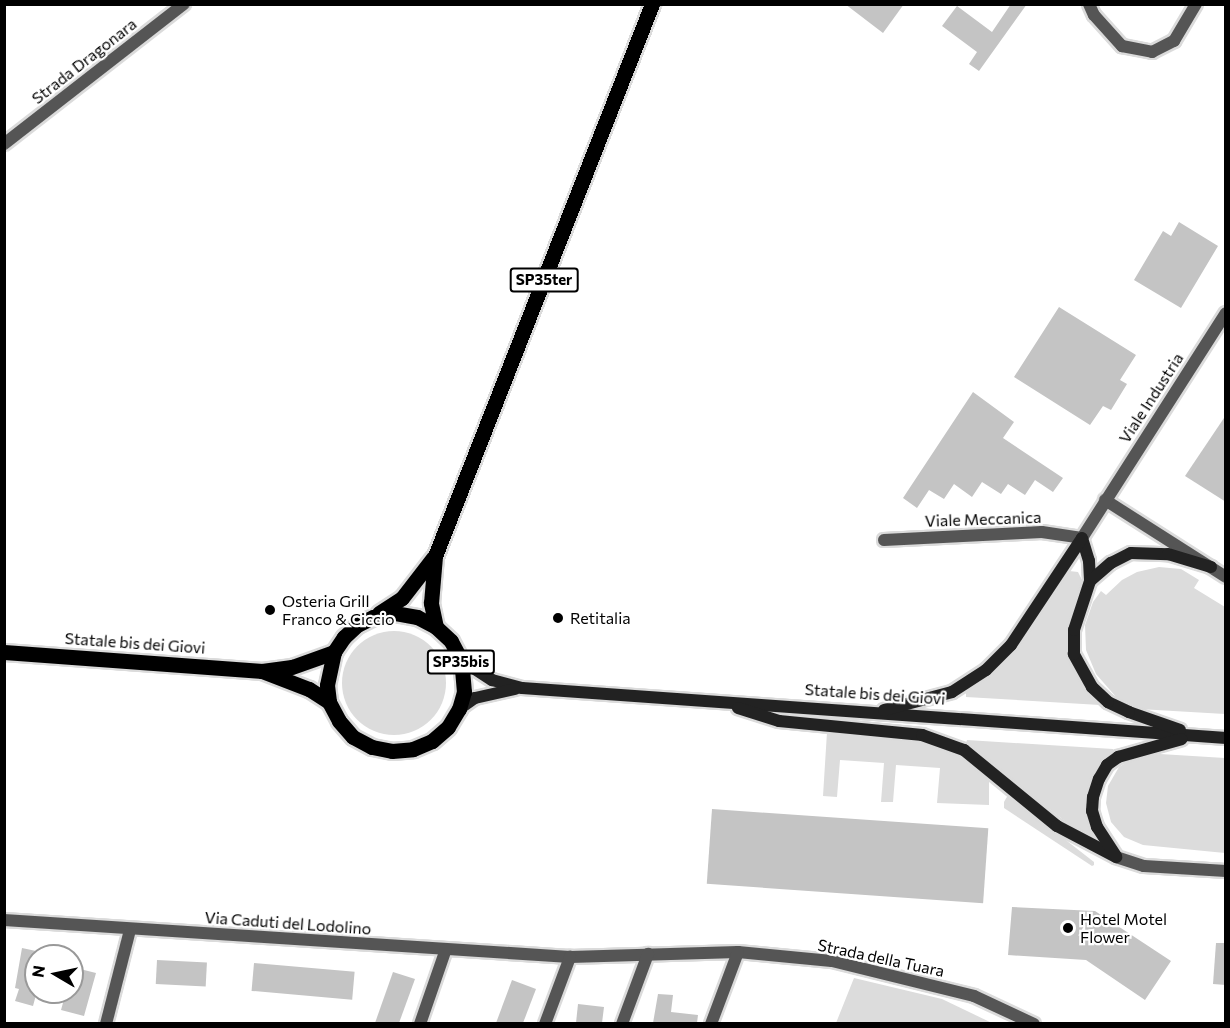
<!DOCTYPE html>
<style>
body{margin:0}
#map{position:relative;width:1230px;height:1028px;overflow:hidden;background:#fff;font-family:Commissioner,sans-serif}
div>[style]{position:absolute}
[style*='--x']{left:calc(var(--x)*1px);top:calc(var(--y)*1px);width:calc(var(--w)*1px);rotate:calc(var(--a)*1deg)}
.green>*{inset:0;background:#dcdcdc}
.round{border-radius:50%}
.building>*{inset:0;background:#c4c4c4;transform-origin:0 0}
.roads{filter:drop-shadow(2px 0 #dbdbdb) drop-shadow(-2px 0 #dbdbdb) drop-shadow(0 2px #dbdbdb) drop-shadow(0 -2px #dbdbdb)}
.minor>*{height:12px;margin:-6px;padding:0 6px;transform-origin:6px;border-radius:6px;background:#555}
.secondary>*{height:12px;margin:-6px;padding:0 6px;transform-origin:6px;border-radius:6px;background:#222}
.primary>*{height:15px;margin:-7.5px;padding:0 7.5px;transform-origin:7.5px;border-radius:7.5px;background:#000}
.dots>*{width:16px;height:16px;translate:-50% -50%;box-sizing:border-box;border:3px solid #fff;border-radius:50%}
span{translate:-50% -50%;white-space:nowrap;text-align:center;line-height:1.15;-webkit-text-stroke:4.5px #fff;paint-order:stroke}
.shield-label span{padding:2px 4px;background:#fff;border:2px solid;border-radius:4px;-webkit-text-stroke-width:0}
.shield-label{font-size:15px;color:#000;font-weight:700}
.street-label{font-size:16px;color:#000}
.poi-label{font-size:16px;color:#000}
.left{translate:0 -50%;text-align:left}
.frame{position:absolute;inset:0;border:6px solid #000;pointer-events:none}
.north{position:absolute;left:24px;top:944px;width:60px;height:60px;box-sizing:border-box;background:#fff;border:2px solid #999;border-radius:50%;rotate:279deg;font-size:16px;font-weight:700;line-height:24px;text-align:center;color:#000}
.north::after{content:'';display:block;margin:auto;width:21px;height:27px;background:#000;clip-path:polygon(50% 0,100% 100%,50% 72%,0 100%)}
</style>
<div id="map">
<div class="green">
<div style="clip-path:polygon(1159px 567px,1181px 569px,1199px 580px,1194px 588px,1225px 607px,1225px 714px,1139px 709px,1117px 698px,1096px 674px,1086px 650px,1085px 625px,1093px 602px,1101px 591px,1106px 595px,1122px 580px,1137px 572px)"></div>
<div style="clip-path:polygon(1069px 571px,1078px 572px,1082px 580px,1070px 628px,1071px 655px,1077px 675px,1100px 705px,966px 697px,966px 692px,991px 675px,1016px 651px,1064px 574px)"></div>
<div class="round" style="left:342px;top:631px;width:104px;height:104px"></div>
<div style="clip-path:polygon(812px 728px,921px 738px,950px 750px,989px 780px,989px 805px,937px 803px,940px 768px,896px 765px,893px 802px,881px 802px,884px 763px,840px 760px,837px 797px,823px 796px,827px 732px,812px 731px)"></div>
<div style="clip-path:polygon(967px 740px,1113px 749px,1113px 753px,1094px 776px,1088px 794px,1101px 843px,1075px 829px,966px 743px)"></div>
<div style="clip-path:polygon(1160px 754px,1225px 758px,1225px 853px,1143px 845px,1124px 837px,1111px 822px,1106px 803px,1108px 786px,1119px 767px,1135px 757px)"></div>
<div style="clip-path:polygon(1008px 795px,1094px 862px,1094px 865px,1092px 866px,1004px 808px,1004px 802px)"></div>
<div style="clip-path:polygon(854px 978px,942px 999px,992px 1023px,836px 1023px)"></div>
</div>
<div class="building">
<div style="clip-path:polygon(845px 4px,904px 4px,883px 33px)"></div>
<div style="clip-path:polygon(1011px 4px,1027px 4px,979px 71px,969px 64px,977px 52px,942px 26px,957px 6px,992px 32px)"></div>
<div style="clip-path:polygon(1179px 222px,1218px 246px,1181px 308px,1134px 280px,1163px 231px,1171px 236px)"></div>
<div style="clip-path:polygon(1059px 307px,1136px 355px,1120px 380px,1127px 384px,1111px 410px,1103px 406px,1090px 425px,1014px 377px)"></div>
<div style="clip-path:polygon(973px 392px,1014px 422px,1003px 438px,1063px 478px,1053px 492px,1035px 480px,1025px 495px,1008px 484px,1001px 494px,982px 482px,972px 497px,954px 484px,944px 499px,929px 490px,917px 508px,903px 498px)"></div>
<div style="clip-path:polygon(1226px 415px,1226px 502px,1185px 476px)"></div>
<div style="left:712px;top:809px;width:277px;height:75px;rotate:4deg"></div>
<div style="clip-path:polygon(1012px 907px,1095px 911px,1171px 961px,1145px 1000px,1086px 960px,1008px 955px)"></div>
<div style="clip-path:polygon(1216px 943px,1226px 943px,1226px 985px,1213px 984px)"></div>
<div style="clip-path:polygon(22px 948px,36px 951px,36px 995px,33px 1006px,15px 1001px,19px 989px,15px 988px)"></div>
<div style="left:157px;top:960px;width:50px;height:24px;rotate:3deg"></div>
<div style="left:254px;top:963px;width:101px;height:28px;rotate:5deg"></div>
<div style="clip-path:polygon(72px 967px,96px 973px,84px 1016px,61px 1010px,66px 992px,72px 992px)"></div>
<div style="clip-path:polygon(393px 972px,415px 979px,399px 1023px,375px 1023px)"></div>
<div style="clip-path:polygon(512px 980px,536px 989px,523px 1023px,496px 1023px)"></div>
<div style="clip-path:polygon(658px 994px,673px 995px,671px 1012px,698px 1015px,697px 1023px,653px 1023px)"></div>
<div style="clip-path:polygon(578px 1004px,604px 1007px,602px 1023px,576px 1023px)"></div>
</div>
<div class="roads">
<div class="minor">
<div style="--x:1089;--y:4;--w:12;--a:66"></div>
<div style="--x:1094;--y:15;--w:42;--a:47.9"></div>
<div style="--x:1122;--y:46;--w:31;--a:11"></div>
<div style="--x:1152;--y:52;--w:25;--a:-27"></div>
<div style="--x:1174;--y:41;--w:43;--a:-59.3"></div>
<div style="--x:4;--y:144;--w:228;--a:-37.9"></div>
<div style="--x:1105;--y:500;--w:143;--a:32.5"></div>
<div style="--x:884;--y:540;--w:158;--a:-2.9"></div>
<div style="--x:1042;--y:532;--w:40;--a:8.5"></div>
<div style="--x:1082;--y:538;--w:267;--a:-57.4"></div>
<div style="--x:1116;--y:857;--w:29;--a:18"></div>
<div style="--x:1144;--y:866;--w:82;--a:3.5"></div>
<div style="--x:4;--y:920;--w:567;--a:3.74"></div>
<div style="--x:570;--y:957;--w:168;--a:-1.7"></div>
<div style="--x:738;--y:952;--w:94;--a:5.5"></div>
<div style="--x:832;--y:961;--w:146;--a:13.8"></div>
<div style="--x:974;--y:996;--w:66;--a:25"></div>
<div style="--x:106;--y:1024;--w:97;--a:-75.7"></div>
<div style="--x:420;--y:1024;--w:79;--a:-70.9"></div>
<div style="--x:545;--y:1024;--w:72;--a:-69.5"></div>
<div style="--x:622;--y:1024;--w:75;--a:-69.6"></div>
<div style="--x:711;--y:1024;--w:77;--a:-69.4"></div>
</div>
<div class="secondary">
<div style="--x:1082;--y:538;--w:24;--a:73"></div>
<div style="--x:1089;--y:561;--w:20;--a:87"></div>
<div style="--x:461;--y:660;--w:37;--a:33"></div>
<div style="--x:492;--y:680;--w:31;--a:15"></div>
<div style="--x:522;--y:688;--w:706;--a:4.06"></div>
<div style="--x:738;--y:708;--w:43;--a:17.6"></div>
<div style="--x:779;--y:721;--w:144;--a:5.6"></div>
<div style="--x:922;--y:735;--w:45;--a:19.7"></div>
<div style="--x:964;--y:750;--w:120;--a:39.3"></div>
<div style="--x:1057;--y:826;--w:67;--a:27.7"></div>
<div style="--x:459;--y:709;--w:19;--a:-35"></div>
<div style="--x:475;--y:698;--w:41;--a:-12.7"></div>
<div style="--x:884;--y:710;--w:70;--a:-14.8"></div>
<div style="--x:952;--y:692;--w:40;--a:-32.9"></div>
<div style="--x:986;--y:670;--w:35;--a:-45"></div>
<div style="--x:1011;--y:645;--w:128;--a:-56.4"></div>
<div style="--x:1180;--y:730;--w:54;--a:-160.6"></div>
<div style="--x:1129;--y:712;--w:23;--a:-155"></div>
<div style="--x:1108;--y:702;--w:22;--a:-137"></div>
<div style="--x:1092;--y:687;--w:38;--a:-119"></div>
<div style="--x:1074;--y:654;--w:24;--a:-90"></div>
<div style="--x:1074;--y:630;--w:52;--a:-71.9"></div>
<div style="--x:1090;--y:581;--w:28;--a:-41"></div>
<div style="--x:1111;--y:563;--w:22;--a:-27"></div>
<div style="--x:1131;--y:553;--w:37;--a:2"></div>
<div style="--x:1168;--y:554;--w:45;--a:16.8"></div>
<div style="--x:1116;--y:856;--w:35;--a:-123"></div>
<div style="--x:1097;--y:827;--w:17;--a:-107"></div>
<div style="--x:1092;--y:811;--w:14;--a:-86"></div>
<div style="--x:1093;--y:797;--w:19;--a:-72"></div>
<div style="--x:1099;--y:779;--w:16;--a:-60"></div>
<div style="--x:1107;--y:765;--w:14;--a:-36"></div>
<div style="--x:1118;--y:757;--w:66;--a:-15.7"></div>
</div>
<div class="primary">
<div style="--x:379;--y:613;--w:27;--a:-33"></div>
<div style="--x:402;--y:598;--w:51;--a:-52.2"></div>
<div style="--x:436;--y:627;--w:25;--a:-102"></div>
<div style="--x:431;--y:603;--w:47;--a:-85.1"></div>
<div style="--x:435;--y:556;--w:593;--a:-68.54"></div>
<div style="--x:4;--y:652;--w:259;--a:4.2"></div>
<div style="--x:262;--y:671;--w:30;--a:-8"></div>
<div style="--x:292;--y:667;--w:45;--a:-19.7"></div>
<div style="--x:262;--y:671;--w:50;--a:21"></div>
<div style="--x:309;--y:689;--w:24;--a:33"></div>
<div style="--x:329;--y:702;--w:21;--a:62"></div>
<div style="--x:339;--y:721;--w:21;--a:49"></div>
<div style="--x:353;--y:737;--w:21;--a:28"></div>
<div style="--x:372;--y:747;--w:20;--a:11"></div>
<div style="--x:392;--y:751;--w:21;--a:-5"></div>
<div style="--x:413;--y:749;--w:21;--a:-23"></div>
<div style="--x:432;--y:741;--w:21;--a:-41"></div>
<div style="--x:448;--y:727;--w:21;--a:-59"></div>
<div style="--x:459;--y:709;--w:18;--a:-74"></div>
<div style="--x:464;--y:692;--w:32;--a:-95"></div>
<div style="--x:461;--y:660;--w:21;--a:-118"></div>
<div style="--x:451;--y:641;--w:21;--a:-137"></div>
<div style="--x:436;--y:627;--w:21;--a:-152"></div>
<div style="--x:417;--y:617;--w:22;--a:-170"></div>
<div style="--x:395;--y:613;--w:22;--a:170"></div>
<div style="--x:373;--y:617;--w:18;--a:153"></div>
<div style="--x:357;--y:625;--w:18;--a:137"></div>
<div style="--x:344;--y:637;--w:18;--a:124"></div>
<div style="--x:334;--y:652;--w:34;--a:102"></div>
<div style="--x:327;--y:685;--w:17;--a:83"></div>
</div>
</div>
<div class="dots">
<div style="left:270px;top:610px;background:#000"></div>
<div style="left:558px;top:618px;background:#000"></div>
<div style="left:1068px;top:928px;background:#000"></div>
</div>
<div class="shield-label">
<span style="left:544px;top:280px">SP35ter</span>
<span style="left:461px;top:662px">SP35bis</span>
</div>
<div class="street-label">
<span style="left:84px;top:61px;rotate:-38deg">Strada Dragonara</span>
<span style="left:1151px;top:398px;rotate:-57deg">Viale Industria</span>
<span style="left:983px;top:519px;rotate:-2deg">Viale Meccanica</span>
<span style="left:135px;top:643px;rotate:4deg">Statale bis dei Giovi</span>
<span style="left:875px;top:694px;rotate:4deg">Statale bis dei Giovi</span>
<span style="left:288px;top:923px;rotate:4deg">Via Caduti del Lodolino</span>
<span style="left:881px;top:958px;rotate:12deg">Strada della Tuara</span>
</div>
<div class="poi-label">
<span class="left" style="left:282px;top:610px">Osteria Grill<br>Franco &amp; Ciccio</span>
<span class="left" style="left:570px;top:618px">Retitalia</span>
<span class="left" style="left:1080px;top:928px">Hotel Motel<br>Flower</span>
</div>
<div class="frame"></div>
<div class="north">N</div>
</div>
